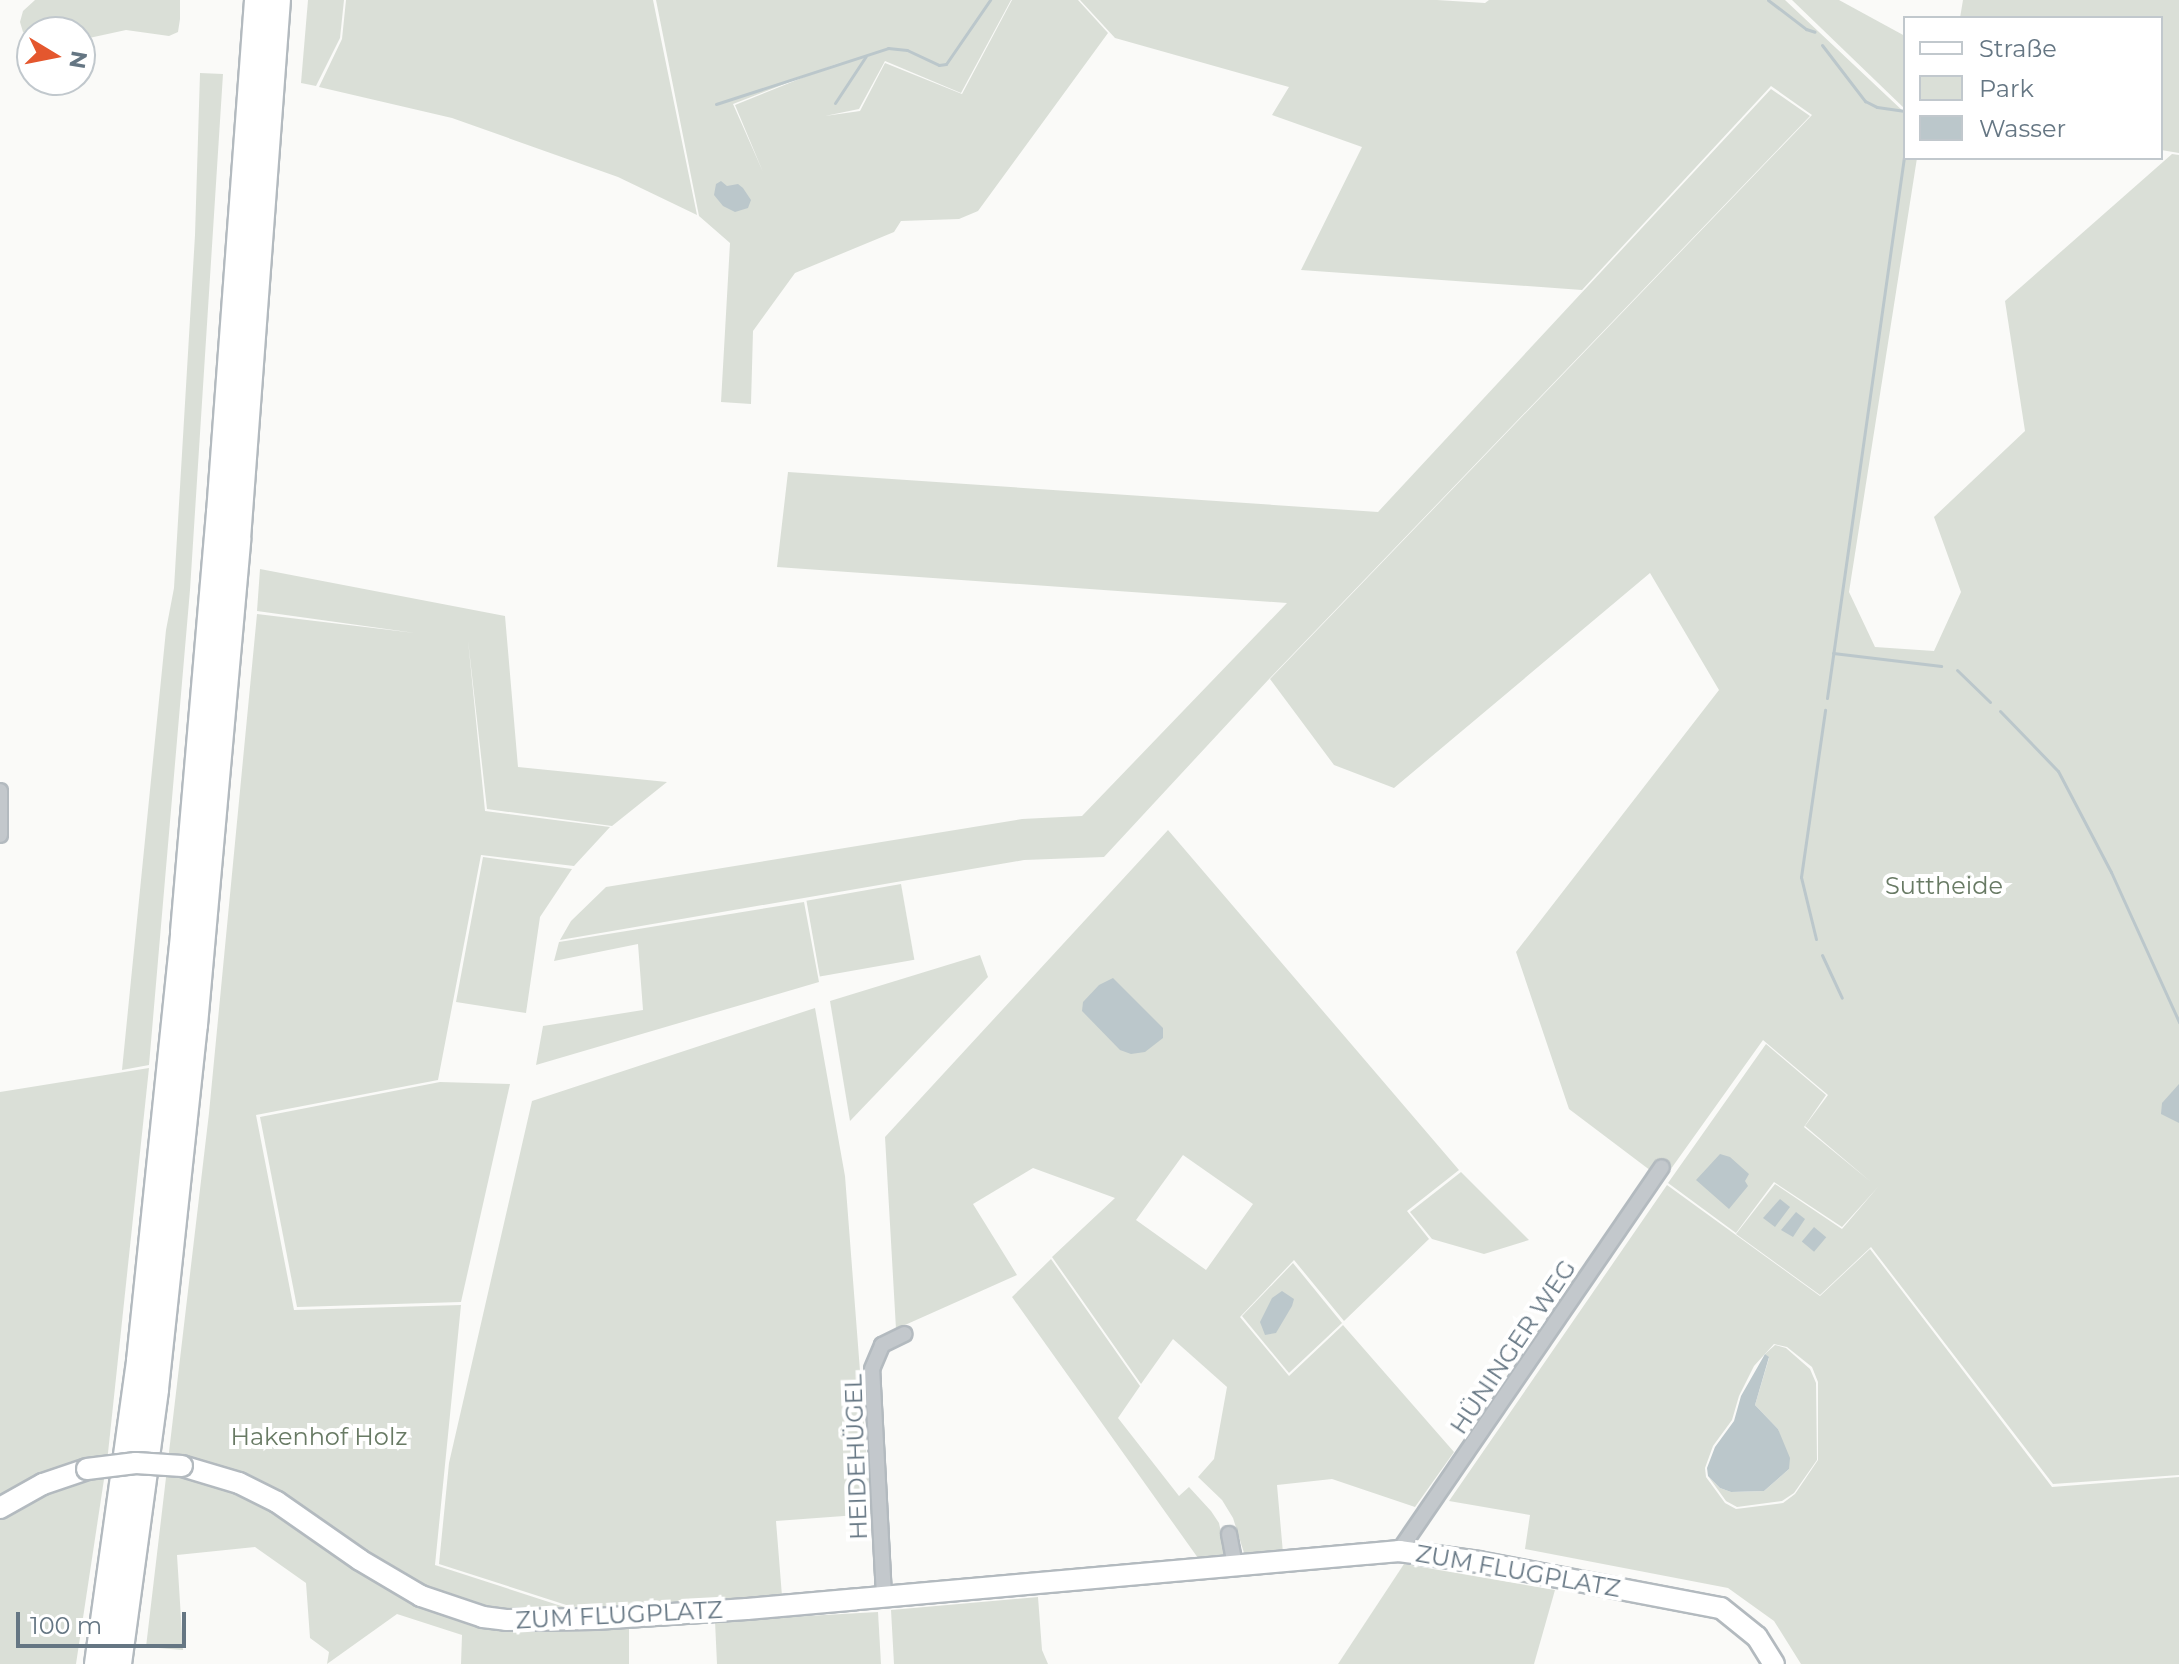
<!DOCTYPE html>
<meta charset="utf-8">
<style>
body{margin:0}
#map{position:relative;width:2179px;height:1664px;overflow:hidden;background:#fafaf8;font-family:Montserrat,sans-serif}
div>[style]{position:absolute}
[style*='--x']{left:calc(var(--x)*1px);top:calc(var(--y)*1px);width:calc(var(--w)*1px);rotate:calc(var(--a)*1deg)}
.green>*{inset:0;background:#dadfd7;transform-origin:0 0}
.water>*{inset:0;background:#bbc7cb;transform-origin:0 0}
.stream>*{height:3px;margin:-1.5px;padding:0 1.5px;transform-origin:1.5px;border-radius:1.5px;background:#bbc7cb}
.roads{filter:drop-shadow(2px 0 #b3babf) drop-shadow(-2px 0 #b3babf) drop-shadow(0 2px #b3babf) drop-shadow(0 -2px #b3babf)}
.street>*{height:14px;margin:-7px;padding:0 7px;transform-origin:7px;border-radius:7px;background:#c3c8cc}
.secondary>*{height:20px;margin:-10px;padding:0 10px;transform-origin:10px;border-radius:10px;background:#fff}
.highway>*{height:24px;margin:-12px;padding:0 12px;transform-origin:12px;border-radius:12px;background:#fff}
.bridges{filter:drop-shadow(2px 0 #b3babf) drop-shadow(-2px 0 #b3babf) drop-shadow(0 2px #b3babf) drop-shadow(0 -2px #b3babf)}
.secondary-bridge>*{height:20px;margin:-10px;padding:0 10px;transform-origin:10px;border-radius:10px;background:#fff}
span{translate:-50% -50%;white-space:nowrap;text-align:center;line-height:1.15;-webkit-text-stroke:8px #fff;paint-order:stroke}
.park-label{font-size:24px;color:#687a64}
.street-label{font-size:24px;color:#657683}
.legend{position:absolute;left:1903px;top:16px;width:260px;height:144px;box-sizing:border-box;background:#fff;border:2px solid #c1c8cd;margin:0;padding:10px 14px;list-style:none;font-size:24px;color:#657683}
.legend li{display:flex;align-items:center;gap:16px;height:40px}
.legend b{width:40px;border:2px solid #c1c8cd}
.north{position:absolute;left:16px;top:16px;width:80px;height:80px;box-sizing:border-box;background:#fff;border:2px solid #c1c8cd;border-radius:50%;rotate:100deg;font-size:22px;font-weight:700;line-height:32px;text-align:center;color:#657683}
.north::after{content:'';display:block;margin:auto;width:28px;height:36px;background:#e4572e;clip-path:polygon(50% 0,100% 100%,50% 72%,0 100%)}
.scale{position:absolute;left:16px;top:1612px;width:170px;height:36px;box-sizing:border-box;border:4px solid #657683;border-top:0;padding-left:10px;font-size:24px;line-height:28px;white-space:nowrap;color:#657683;-webkit-text-stroke:6px #fff;paint-order:stroke}
</style>
<div id="map">
<div class="green">
<div style="clip-path:polygon(35px 0,180px 0,180px 19px,178px 32px,169px 36px,126px 30px,80px 40px,80px 32px,32px 32px,32px 40px,23px 32px,20px 22px,23px 11px)"></div>
<div style="clip-path:polygon(308px 0,344px 0,340px 38px,316px 86px,301px 83px)"></div>
<div style="clip-path:polygon(346px 0,653px 0,697px 215px,618px 177px,452px 118px,319px 87px,342px 39px)"></div>
<div style="clip-path:polygon(evenodd,656px 0,1011px 0,961px 93px,885px 61px,859px 109px,825px 116px,860px 111px,885px 63px,962px 94px,1012px 0,1078px 0,1108px 33px,978px 211px,959px 219px,901px 221px,894px 232px,795px 273px,753px 331px,751px 404px,721px 402px,730px 243px,699px 216px,656px 0,844px 61px,735px 105px,763px 172px,733px 104px,844px 61px)"></div>
<div style="clip-path:polygon(1080px 0,1437px 0,1485px 3px,1489px 0,1785px 0,1905px 113px,1905px 158px,1917px 158px,1849px 592px,1875px 647px,1934px 651px,1961px 592px,1934px 517px,2025px 431px,2005px 301px,2172px 154px,2179px 155px,2179px 1475px,2053px 1484px,1871px 1247px,1820px 1295px,1736px 1234px,1775px 1184px,1842px 1229px,1878px 1187px,1842px 1227px,1774px 1182px,1736px 1233px,1668px 1183px,1766px 1044px,1826px 1095px,1804px 1127px,1871px 1182px,1805px 1126px,1828px 1095px,1763px 1040px,1663px 1180px,1569px 1109px,1516px 952px,1719px 690px,1650px 573px,1394px 788px,1334px 765px,1270px 679px,1812px 115px,1771px 86px,1582px 290px,1301px 270px,1362px 147px,1272px 115px,1289px 87px,1115px 38px)"></div>
<div style="clip-path:polygon(1792px 0,1839px 0,1905px 36px,1905px 109px)"></div>
<div style="clip-path:polygon(1963px 0,2179px 0,2179px 153px,2161px 150px,2161px 18px,1960px 18px)"></div>
<div style="clip-path:polygon(200px 73px,223px 74px,190px 590px,149px 1065px,122px 1070px,166px 630px,174px 588px,195px 235px)"></div>
<div style="clip-path:polygon(1771px 89px,1810px 116px,1270px 678px,1104px 857px,1024px 860px,560px 940px,571px 921px,606px 887px,1022px 819px,1082px 816px,1287px 603px,777px 567px,788px 472px,1378px 512px)"></div>
<div style="clip-path:polygon(260px 569px,505px 616px,518px 767px,667px 782px,612px 826px,487px 809px,468px 640px,485px 811px,610px 827px,574px 866px,481px 855px,438px 1080px,256px 1115px,294px 1310px,461px 1305px,435px 1565px,629px 1628px,629px 1664px,461px 1664px,462px 1635px,397px 1614px,327px 1664px,329px 1652px,310px 1638px,306px 1583px,255px 1547px,177px 1555px,183px 1650px,146px 1647px,209px 1113px,257px 614px,415px 633px,257px 611px)"></div>
<div style="clip-path:polygon(evenodd,1168px 830px,1459px 1170px,1407px 1211px,1429px 1239px,1344px 1321px,1294px 1260px,1240px 1317px,1289px 1376px,1343px 1325px,1454px 1452px,1415px 1507px,1332px 1479px,1277px 1485px,1283px 1553px,1245px 1556px,1233px 1518px,1222px 1500px,1198px 1477px,1214px 1459px,1227px 1387px,1173px 1339px,1141px 1384px,1052px 1257px,1115px 1198px,1033px 1168px,973px 1204px,1017px 1275px,896px 1329px,885px 1137px,1168px 830px,1183px 1155px,1253px 1204px,1206px 1270px,1136px 1220px,1183px 1155px)"></div>
<div style="clip-path:polygon(483px 857px,572px 869px,540px 917px,526px 1013px,456px 1002px)"></div>
<div style="left:901px;top:884px;width:77px;height:96px;rotate:80deg"></div>
<div style="clip-path:polygon(804px 902px,819px 982px,536px 1065px,543px 1026px,643px 1010px,638px 944px,554px 961px,559px 942px)"></div>
<div style="clip-path:polygon(980px 955px,988px 977px,850px 1121px,830px 1001px)"></div>
<div style="clip-path:polygon(815px 1008px,845px 1176px,871px 1514px,776px 1521px,782px 1596px,585px 1611px,439px 1564px,449px 1463px,532px 1101px)"></div>
<div style="clip-path:polygon(149px 1068px,108px 1453px,76px 1664px,0 1664px,0 1092px)"></div>
<div style="clip-path:polygon(440px 1082px,510px 1084px,461px 1302px,297px 1307px,260px 1117px)"></div>
<div style="clip-path:polygon(1461px 1172px,1529px 1240px,1484px 1254px,1432px 1239px,1410px 1212px)"></div>
<div style="clip-path:polygon(evenodd,1667px 1185px,1820px 1296px,1870px 1249px,2052px 1487px,2179px 1477px,2179px 1664px,1801px 1664px,1774px 1621px,1728px 1588px,1525px 1549px,1530px 1515px,1449px 1501px,1667px 1185px,1774px 1344px,1787px 1347px,1812px 1367px,1818px 1382px,1818px 1460px,1795px 1494px,1783px 1503px,1736px 1509px,1725px 1503px,1706px 1477px,1705px 1468px,1713px 1446px,1732px 1420px,1739px 1396px,1754px 1366px,1774px 1344px)"></div>
<div style="clip-path:polygon(1051px 1259px,1140px 1386px,1118px 1418px,1179px 1496px,1189px 1487px,1211px 1511px,1219px 1523px,1226px 1556px,1198px 1558px,1012px 1297px)"></div>
<div style="clip-path:polygon(1293px 1263px,1342px 1323px,1289px 1373px,1242px 1316px)"></div>
<div style="clip-path:polygon(1775px 1345px,1786px 1348px,1810px 1369px,1816px 1383px,1817px 1460px,1794px 1493px,1782px 1501px,1737px 1507px,1726px 1501px,1708px 1476px,1720px 1488px,1731px 1492px,1764px 1491px,1789px 1469px,1778px 1429px,1755px 1405px,1769px 1358px,1765px 1354px)"></div>
<div style="clip-path:polygon(1404px 1564px,1555px 1590px,1534px 1664px,1338px 1664px)"></div>
<div style="clip-path:polygon(1038px 1597px,1042px 1650px,1048px 1664px,894px 1664px,891px 1610px)"></div>
<div style="clip-path:polygon(878px 1612px,881px 1664px,717px 1664px,715px 1621px)"></div>
</div>
<div class="water">
<div style="clip-path:polygon(721px 181px,727px 186px,738px 184px,743px 188px,751px 200px,748px 208px,735px 212px,723px 206px,714px 195px,716px 184px)"></div>
<div style="clip-path:polygon(1113px 978px,1163px 1028px,1163px 1038px,1145px 1052px,1131px 1054px,1120px 1050px,1082px 1011px,1083px 1002px,1099px 985px)"></div>
<div style="clip-path:polygon(2179px 1084px,2179px 1123px,2161px 1114px,2162px 1103px)"></div>
<div style="clip-path:polygon(1720px 1154px,1730px 1157px,1749px 1174px,1745px 1181px,1748px 1186px,1729px 1209px,1696px 1180px)"></div>
<div style="clip-path:polygon(1780px 1199px,1790px 1207px,1775px 1227px,1763px 1218px)"></div>
<div style="clip-path:polygon(1796px 1212px,1805px 1219px,1793px 1237px,1781px 1230px)"></div>
<div style="left:1814px;top:1227px;width:16px;height:19px;rotate:40deg"></div>
<div style="clip-path:polygon(1282px 1291px,1294px 1299px,1292px 1306px,1276px 1333px,1265px 1335px,1260px 1322px,1272px 1298px)"></div>
<div style="clip-path:polygon(1765px 1354px,1769px 1357px,1755px 1405px,1778px 1429px,1790px 1458px,1789px 1469px,1764px 1491px,1731px 1492px,1720px 1488px,1708px 1476px,1707px 1468px,1715px 1447px,1734px 1421px,1741px 1396px)"></div>
</div>
<div class="stream">
<div style="--x:1768;--y:0;--w:48;--a:37.3"></div>
<div style="--x:1806;--y:29;--w:9;--a:18"></div>
<div style="--x:1822;--y:45;--w:71;--a:52.5"></div>
<div style="--x:1865;--y:101;--w:13;--a:27"></div>
<div style="--x:1877;--y:107;--w:28;--a:8"></div>
<div style="--x:835;--y:103;--w:56;--a:-56.6"></div>
<div style="--x:716;--y:104;--w:181;--a:-18"></div>
<div style="--x:888;--y:48;--w:19;--a:6"></div>
<div style="--x:907;--y:50;--w:35;--a:25"></div>
<div style="--x:939;--y:65;--w:7;--a:-8"></div>
<div style="--x:946;--y:64;--w:78;--a:-55.5"></div>
<div style="--x:1833;--y:653;--w:109;--a:6.9"></div>
<div style="--x:1957;--y:670;--w:46;--a:44.1"></div>
<div style="--x:1827;--y:698;--w:554;--a:-81.9"></div>
<div style="--x:2000;--y:711;--w:83;--a:46"></div>
<div style="--x:2058;--y:771;--w:114;--a:62.3"></div>
<div style="--x:2111;--y:872;--w:165;--a:65.6"></div>
<div style="--x:1816;--y:939;--w:64;--a:-103.6"></div>
<div style="--x:1801;--y:877;--w:169;--a:-81.8"></div>
<div style="--x:1822;--y:955;--w:47;--a:65.1"></div>
</div>
<div class="roads">
<div class="street">
<div style="--x:0;--y:791;--w:44;--a:90"></div>
<div style="--x:1229;--y:1534;--w:31;--a:79"></div>
<div style="--x:1399;--y:1551;--w:465;--a:-55.6"></div>
<div style="--x:884;--y:1596;--w:227;--a:-93"></div>
<div style="--x:872;--y:1369;--w:26;--a:-67"></div>
<div style="--x:882;--y:1345;--w:25;--a:-26"></div>
</div>
<div class="secondary">
<div style="--x:182;--y:1466;--w:59;--a:16.6"></div>
<div style="--x:239;--y:1483;--w:42;--a:26.6"></div>
<div style="--x:277;--y:1502;--w:101;--a:34.9"></div>
<div style="--x:360;--y:1560;--w:71;--a:30.5"></div>
<div style="--x:421;--y:1596;--w:65;--a:18.7"></div>
<div style="--x:483;--y:1617;--w:23;--a:7"></div>
<div style="--x:506;--y:1620;--w:90;--a:-0.6"></div>
<div style="--x:596;--y:1619;--w:151;--a:-3.8"></div>
<div style="--x:747;--y:1609;--w:655;--a:-5.08"></div>
<div style="--x:1399;--y:1551;--w:81;--a:7.8"></div>
<div style="--x:1479;--y:1562;--w:246;--a:10.8"></div>
<div style="--x:1721;--y:1608;--w:46;--a:38.9"></div>
<div style="--x:1757;--y:1637;--w:32;--a:58"></div>
<div style="--x:0;--y:1508;--w:49;--a:-29.2"></div>
<div style="--x:43;--y:1484;--w:46;--a:-18.8"></div>
</div>
<div class="highway">
<div style="--x:97;--y:1664;--w:306;--a:-82.1"></div>
<div style="--x:139;--y:1361;--w:431;--a:-84.1"></div>
<div style="--x:183;--y:932;--w:421;--a:-85.1"></div>
<div style="--x:219;--y:513;--w:514;--a:-85.76"></div>
<div style="--x:119;--y:1664;--w:277;--a:-82.3"></div>
<div style="--x:156;--y:1389;--w:366;--a:-83.9"></div>
<div style="--x:195;--y:1025;--w:488;--a:-84.9"></div>
<div style="--x:238;--y:539;--w:540;--a:-85.76"></div>
</div>
</div>
<div class="bridges">
<div class="secondary-bridge">
<div style="--x:87;--y:1469;--w:49;--a:-7"></div>
<div style="--x:136;--y:1463;--w:46;--a:3.7"></div>
</div>
</div>
<div class="park-label">
<span style="left:1944px;top:886px">Suttheide</span>
<span style="left:319px;top:1437px">Hakenhof Holz</span>
</div>
<div class="street-label">
<span style="left:1513px;top:1347px;rotate:-56deg">HÜNINGER WEG</span>
<span style="left:856px;top:1457px;rotate:-92deg">HEIDEHÜGEL</span>
<span style="left:1518px;top:1571px;rotate:10deg">ZUM FLUGPLATZ</span>
<span style="left:619px;top:1615px;rotate:-3deg">ZUM FLUGPLATZ</span>
</div>
<ul class="legend">
<li><b style="height:10px;background:#fff"></b>Straße</li>
<li><b style="height:22px;background:#dadfd7"></b>Park</li>
<li><b style="height:22px;background:#bbc7cb"></b>Wasser</li>
</ul>
<div class="north">N</div>
<div class="scale">100 m</div>
</div>
